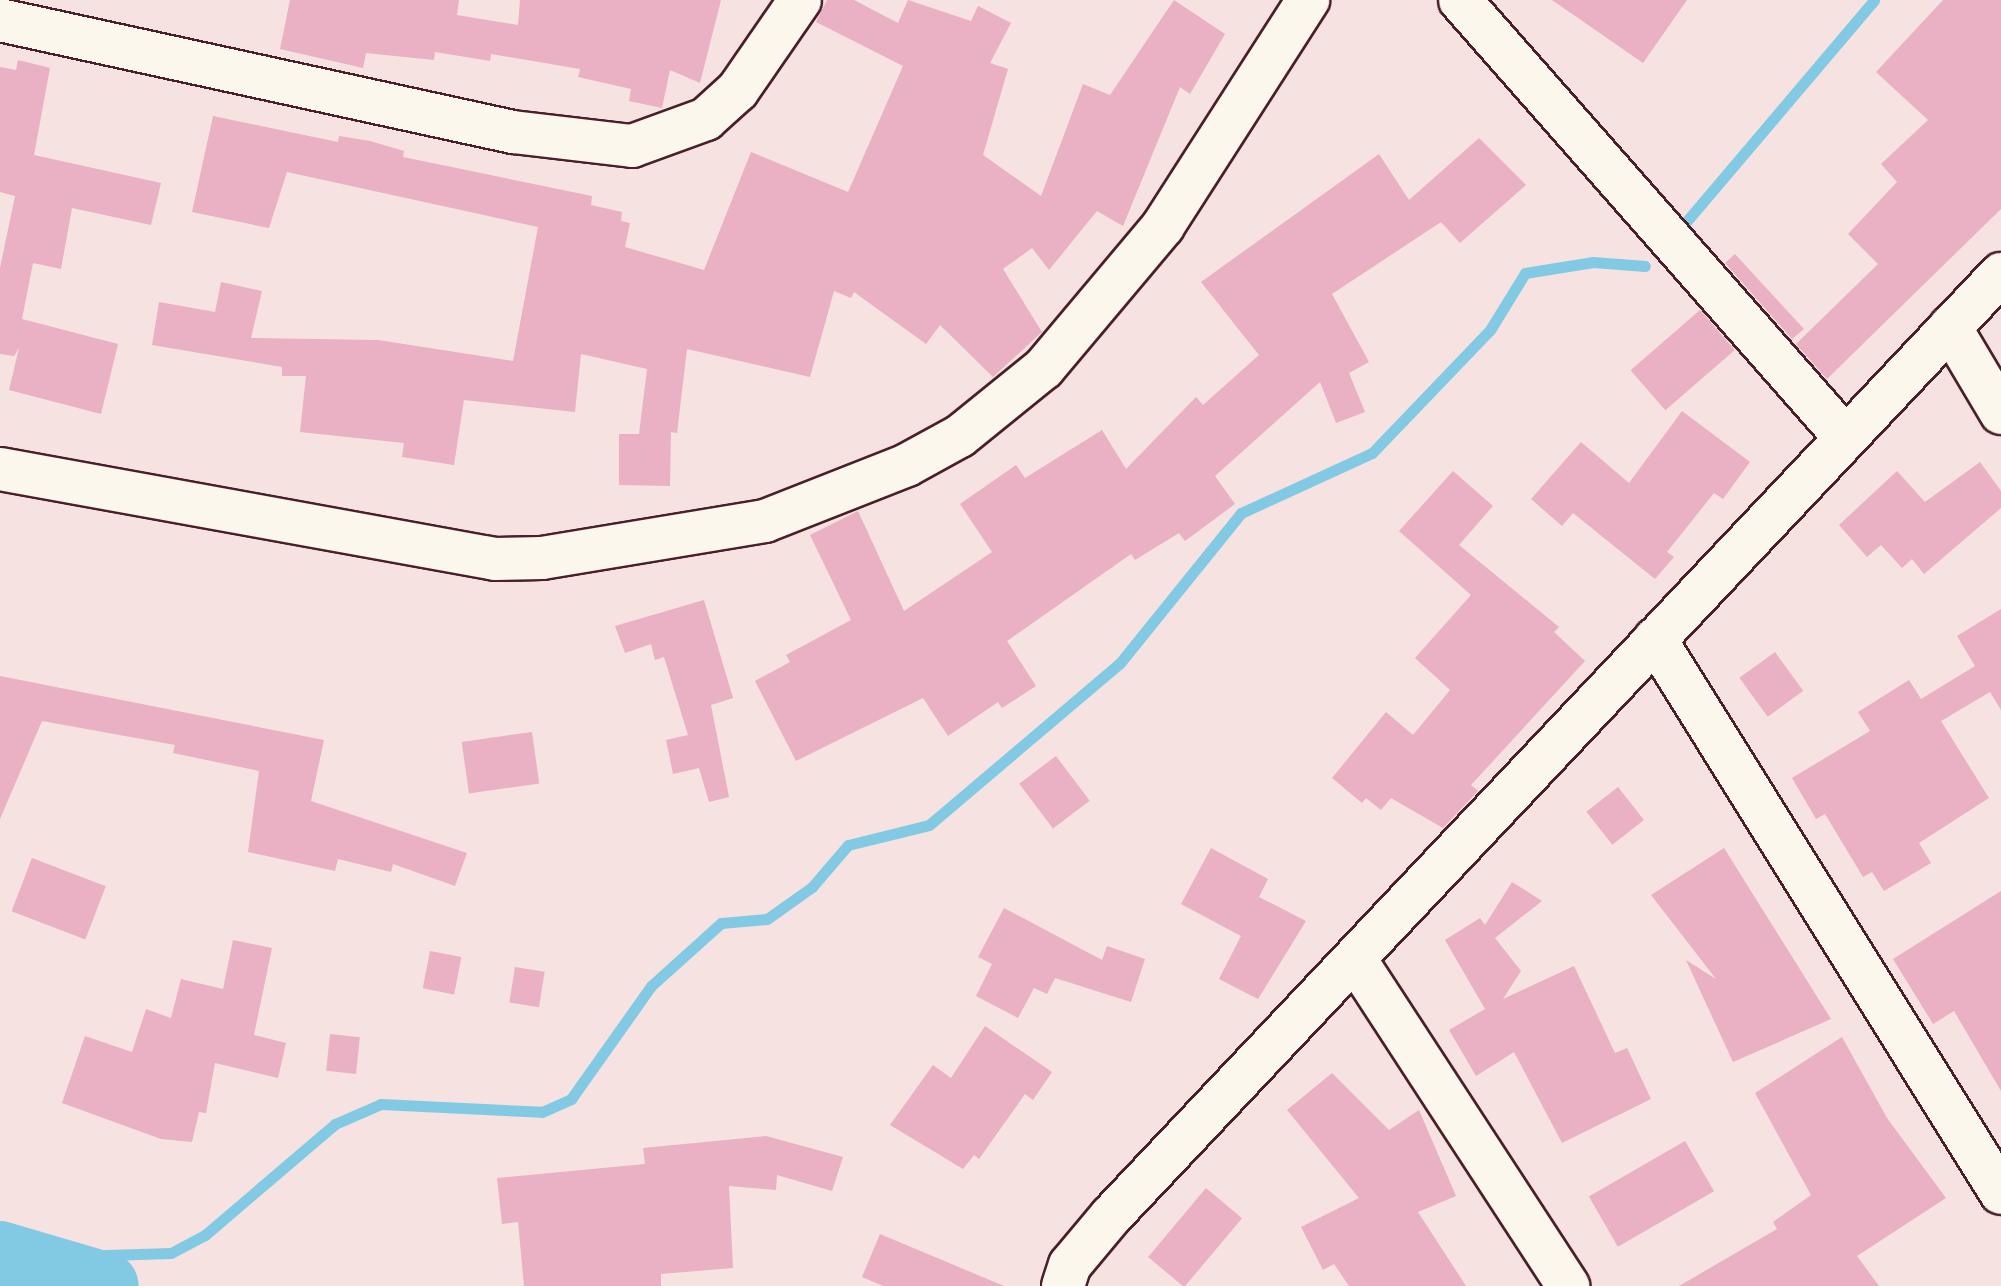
<!DOCTYPE html>
<style>
body{margin:0}
#map{position:relative;width:2001px;height:1286px;overflow:hidden;background:#f6e2e0;font-family:Caveat,sans-serif}
div>[style]{position:absolute}
[style*='--x']{left:calc(var(--x)*1px);top:calc(var(--y)*1px);width:calc(var(--w)*1px);rotate:calc(var(--a)*1deg)}
.stream>*{height:11px;margin:-5.5px;padding:0 5.5px;transform-origin:5.5px;border-radius:5.5px;background:#82cae3}
.river>*{height:68px;margin:-34px;padding:0 34px;transform-origin:34px;border-radius:34px;background:#82cae3}
.building>*{inset:0;background:#e9b1c3;transform-origin:0 0}
.roads{filter:drop-shadow(2px 0 #4a1f2b) drop-shadow(-2px 0 #4a1f2b) drop-shadow(0 2px #4a1f2b) drop-shadow(0 -2px #4a1f2b)}
.minor>*{height:42px;margin:-21px;padding:0 21px;transform-origin:21px;border-radius:21px;background:#fbf7ec}
span{translate:-50% -50%;white-space:nowrap;text-align:center;line-height:1.15;-webkit-text-stroke:8px #fbf7ec;paint-order:stroke}
</style>
<div id="map">
<div class="stream">
<div style="--x:1680;--y:229;--w:300;--a:-49.7"></div>
<div style="--x:11;--y:1258;--w:160;--a:-1.8"></div>
<div style="--x:171;--y:1253;--w:38;--a:-28"></div>
<div style="--x:205;--y:1235;--w:171;--a:-40.5"></div>
<div style="--x:335;--y:1124;--w:50;--a:-23.5"></div>
<div style="--x:381;--y:1104;--w:161;--a:2.8"></div>
<div style="--x:542;--y:1112;--w:32;--a:-24"></div>
<div style="--x:571;--y:1099;--w:138;--a:-54.7"></div>
<div style="--x:651;--y:986;--w:94;--a:-42"></div>
<div style="--x:721;--y:923;--w:46;--a:-5"></div>
<div style="--x:767;--y:919;--w:55;--a:-35.4"></div>
<div style="--x:812;--y:887;--w:55;--a:-49.4"></div>
<div style="--x:848;--y:845;--w:83;--a:-13.9"></div>
<div style="--x:929;--y:825;--w:250;--a:-40.3"></div>
<div style="--x:1120;--y:663;--w:193;--a:-51.1"></div>
<div style="--x:1241;--y:513;--w:144;--a:-24.6"></div>
<div style="--x:1372;--y:453;--w:170;--a:-46.2"></div>
<div style="--x:1490;--y:330;--w:67;--a:-58.4"></div>
<div style="--x:1525;--y:273;--w:69;--a:-9.2"></div>
<div style="--x:1593;--y:262;--w:52;--a:4.4"></div>
</div>
<div class="river">
<div style="--x:0;--y:1255;--w:109;--a:16.4"></div>
</div>
<div class="building">
<div style="clip-path:polygon(290px 0,459px 0,457px 15px,518px 25px,520px 0,721px 0,700px 83px,670px 70px,662px 108px,629px 101px,631px 89px,578px 77px,580px 69px,491px 54px,490px 61px,435px 52px,434px 60px,366px 53px,363px 68px,280px 49px)"></div>
<div style="clip-path:polygon(827px 0,854px 0,898px 23px,908px 0,971px 21px,978px 6px,1011px 23px,990px 63px,1008px 69px,983px 155px,1041px 196px,1083px 84px,1110px 95px,1174px 0,1225px 34px,1190px 94px,1180px 87px,1123px 226px,1097px 211px,1049px 270px,1032px 248px,1003px 269px,1042px 332px,993px 377px,940px 325px,926px 344px,854px 292px,851px 298px,834px 291px,810px 377px,687px 349px,677px 433px,671px 432px,670px 486px,619px 485px,619px 434px,639px 434px,647px 369px,581px 354px,575px 412px,464px 400px,454px 465px,402px 457px,404px 443px,300px 432px,306px 376px,282px 376px,282px 367px,152px 345px,159px 302px,215px 312px,221px 282px,262px 291px,251px 338px,378px 340px,513px 361px,538px 227px,287px 172px,269px 228px,192px 212px,213px 116px,338px 142px,339px 136px,370px 141px,404px 151px,403px 157px,592px 196px,591px 205px,622px 212px,621px 221px,630px 223px,625px 247px,704px 270px,751px 152px,848px 192px,903px 66px,816px 22px)"></div>
<div style="clip-path:polygon(1552px 0,1687px 0,1643px 63px)"></div>
<div style="clip-path:polygon(1943px 0,2001px 0,2001px 209px,1827px 379px,1796px 344px,1878px 264px,1848px 234px,1897px 182px,1881px 164px,1928px 120px,1876px 72px)"></div>
<div style="clip-path:polygon(18px 60px,50px 68px,34px 155px,161px 183px,151px 225px,72px 208px,61px 269px,33px 263px,22px 319px,118px 344px,101px 414px,9px 390px,19px 348px,14px 356px,0 354px,0 268px,15px 196px,0 192px,0 67px,16px 70px)"></div>
<div style="clip-path:polygon(1479px 138px,1526px 185px,1460px 243px,1441px 222px,1332px 294px,1369px 362px,1349px 373px,1365px 412px,1336px 423px,1320px 382px,1215px 476px,1235px 504px,1185px 541px,1179px 533px,1135px 560px,1131px 554px,1007px 641px,1036px 686px,1002px 708px,998px 702px,948px 736px,923px 698px,796px 761px,755px 681px,790px 662px,786px 655px,851px 620px,810px 535px,858px 511px,904px 611px,992px 552px,960px 504px,1016px 465px,1025px 478px,1102px 430px,1126px 469px,1196px 397px,1203px 405px,1259px 355px,1201px 282px,1379px 154px,1409px 200px)"></div>
<div style="clip-path:polygon(1735px 254px,1804px 329px,1792px 339px,1725px 263px)"></div>
<div style="left:1700px;top:310px;width:53px;height:92px;rotate:49deg"></div>
<div style="clip-path:polygon(1682px 411px,1750px 462px,1723px 499px,1714px 493px,1667px 552px,1674px 557px,1655px 579px,1573px 513px,1562px 526px,1531px 499px,1581px 442px,1629px 483px)"></div>
<div style="clip-path:polygon(1980px 462px,2001px 491px,2001px 508px,1924px 574px,1912px 559px,1902px 568px,1881px 545px,1867px 557px,1839px 525px,1897px 471px,1925px 502px)"></div>
<div style="clip-path:polygon(1453px 471px,1493px 506px,1459px 545px,1559px 627px,1554px 632px,1585px 661px,1471px 785px,1478px 791px,1443px 828px,1391px 798px,1381px 810px,1366px 798px,1362px 803px,1332px 778px,1386px 712px,1413px 735px,1450px 690px,1415px 658px,1471px 595px,1399px 531px)"></div>
<div style="clip-path:polygon(704px 600px,733px 698px,711px 705px,729px 797px,709px 802px,699px 768px,673px 774px,666px 740px,688px 735px,664px 657px,655px 660px,651px 644px,625px 653px,615px 626px)"></div>
<div style="clip-path:polygon(2001px 609px,2001px 710px,1990px 692px,1941px 721px,1989px 798px,1919px 843px,1931px 863px,1884px 891px,1872px 872px,1863px 877px,1825px 814px,1816px 819px,1792px 778px,1870px 731px,1858px 712px,1909px 680px,1921px 699px,1975px 666px,1957px 636px)"></div>
<div style="left:1775px;top:652px;width:48px;height:44px;rotate:54deg"></div>
<div style="clip-path:polygon(0 676px,324px 740px,311px 801px,467px 853px,455px 886px,393px 864px,391px 872px,338px 859px,335px 871px,248px 852px,259px 771px,173px 753px,175px 745px,42px 721px,0 819px)"></div>
<div style="left:532px;top:732px;width:52px;height:71px;rotate:82deg"></div>
<div style="left:1056px;top:756px;width:56px;height:46px;rotate:53deg"></div>
<div style="left:1618px;top:787px;width:42px;height:40px;rotate:52deg"></div>
<div style="clip-path:polygon(1211px 848px,1268px 879px,1259px 897px,1306px 921px,1258px 999px,1219px 979px,1241px 936px,1181px 904px)"></div>
<div style="clip-path:polygon(1724px 848px,1831px 1019px,1733px 1062px,1686px 960px,1716px 979px,1651px 895px)"></div>
<div style="left:32px;top:858px;width:79px;height:57px;rotate:21deg"></div>
<div style="clip-path:polygon(1512px 882px,1542px 901px,1495px 938px,1521px 971px,1503px 999px,1574px 966px,1615px 1053px,1627px 1048px,1651px 1099px,1562px 1143px,1514px 1052px,1476px 1076px,1449px 1030px,1485px 1009px,1445px 940px,1480px 918px,1485px 925px)"></div>
<div style="clip-path:polygon(2001px 891px,2001px 1091px,1954px 1011px,1933px 1024px,1893px 959px)"></div>
<div style="clip-path:polygon(1004px 908px,1102px 960px,1107px 946px,1145px 959px,1131px 1002px,1055px 978px,1047px 994px,1034px 988px,1018px 1018px,976px 996px,992px 964px,978px 957px)"></div>
<div style="clip-path:polygon(233px 940px,272px 948px,254px 1035px,286px 1043px,278px 1078px,215px 1063px,206px 1113px,199px 1112px,192px 1142px,161px 1139px,62px 1103px,85px 1036px,132px 1052px,146px 1009px,171px 1018px,181px 979px,223px 989px)"></div>
<div style="left:430px;top:951px;width:32px;height:38px;rotate:11deg"></div>
<div style="left:515px;top:967px;width:30px;height:36px;rotate:9deg"></div>
<div style="clip-path:polygon(985px 1026px,1052px 1072px,1033px 1100px,1025px 1094px,979px 1159px,974px 1155px,963px 1169px,890px 1125px,933px 1065px,951px 1078px)"></div>
<div style="left:330px;top:1034px;width:30px;height:37px;rotate:6deg"></div>
<div style="clip-path:polygon(1842px 1037px,1887px 1118px,1946px 1198px,1857px 1256px,1879px 1286px,1679px 1286px,1777px 1229px,1773px 1222px,1811px 1195px,1755px 1093px)"></div>
<div style="clip-path:polygon(1332px 1073px,1389px 1130px,1419px 1110px,1456px 1196px,1418px 1212px,1466px 1286px,1349px 1286px,1334px 1264px,1323px 1270px,1301px 1227px,1359px 1198px,1287px 1110px)"></div>
<div style="clip-path:polygon(766px 1136px,843px 1157px,832px 1191px,777px 1175px,776px 1190px,729px 1186px,733px 1268px,661px 1274px,661px 1286px,524px 1286px,518px 1222px,502px 1224px,497px 1178px,645px 1164px,643px 1148px)"></div>
<div style="left:1685px;top:1141px;width:58px;height:111px;rotate:60deg"></div>
<div style="left:1206px;top:1188px;width:47px;height:90px;rotate:40deg"></div>
<div style="clip-path:polygon(880px 1234px,1004px 1286px,883px 1286px,862px 1277px)"></div>
</div>
<div class="roads">
<div class="minor">
<div style="--x:1460;--y:0;--w:580;--a:48.64"></div>
<div style="--x:0;--y:20;--w:525;--a:12.32"></div>
<div style="--x:513;--y:132;--w:120;--a:6.7"></div>
<div style="--x:632;--y:146;--w:79;--a:-20"></div>
<div style="--x:706;--y:119;--w:43;--a:-42.2"></div>
<div style="--x:738;--y:90;--w:109;--a:-55.4"></div>
<div style="--x:1950;--y:327;--w:100;--a:59.3"></div>
<div style="--x:0;--y:469;--w:503;--a:10.3"></div>
<div style="--x:495;--y:559;--w:47;--a:-1.2"></div>
<div style="--x:542;--y:558;--w:226;--a:-9.4"></div>
<div style="--x:765;--y:521;--w:153;--a:-21.5"></div>
<div style="--x:907;--y:465;--w:60;--a:-28.7"></div>
<div style="--x:960;--y:436;--w:108;--a:-39"></div>
<div style="--x:1044;--y:368;--w:185;--a:-50"></div>
<div style="--x:1163;--y:226;--w:269;--a:-57.3"></div>
<div style="--x:1655;--y:639;--w:653;--a:58.01"></div>
<div style="--x:1357;--y:962;--w:387;--a:56.9"></div>
<div style="--x:1063;--y:1286;--w:22;--a:-72"></div>
<div style="--x:1070;--y:1265;--w:64;--a:-50.1"></div>
<div style="--x:1111;--y:1216;--w:1296;--a:-46.63"></div>
</div>
</div>
</div>
